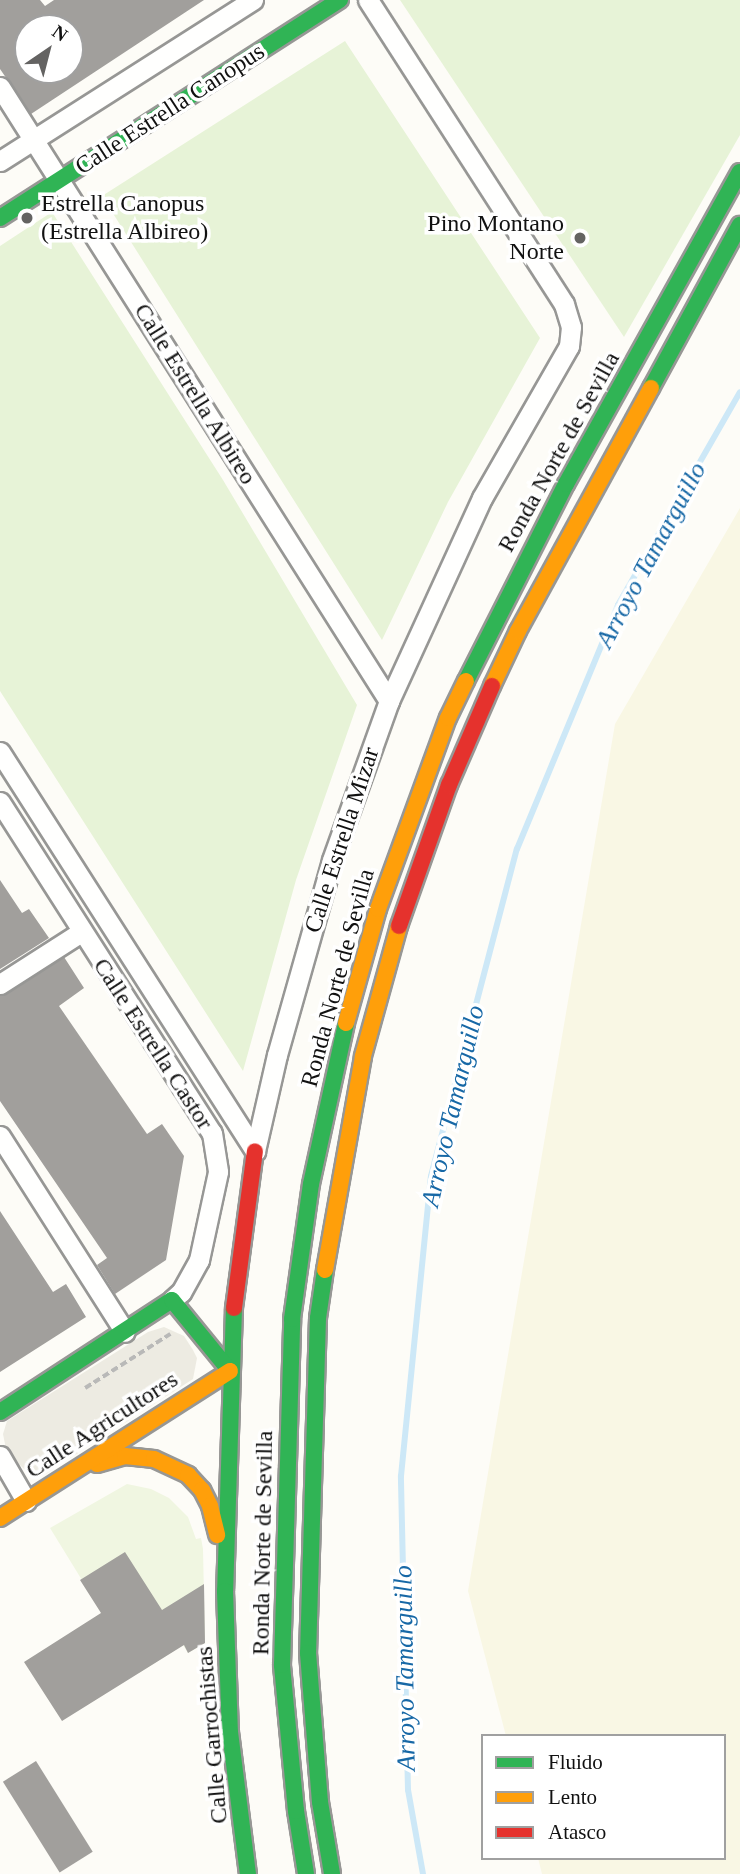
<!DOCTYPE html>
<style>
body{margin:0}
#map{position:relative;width:740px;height:1874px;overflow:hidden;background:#fdfcf7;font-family:Georgia,serif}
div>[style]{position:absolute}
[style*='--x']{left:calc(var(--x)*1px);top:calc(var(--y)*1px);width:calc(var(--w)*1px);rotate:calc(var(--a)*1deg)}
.farmland>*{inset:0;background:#f9f7e4}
.green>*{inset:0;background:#e7f3d7}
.pitch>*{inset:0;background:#f0f6e1}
.plaza>*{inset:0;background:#edebe2}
.stream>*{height:6px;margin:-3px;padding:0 3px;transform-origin:3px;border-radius:3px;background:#cde8f7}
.building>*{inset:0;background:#a19f9c;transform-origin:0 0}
.path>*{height:3.5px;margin-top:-1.75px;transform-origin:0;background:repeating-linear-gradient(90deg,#b9b9b8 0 7px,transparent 0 10.5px)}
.roads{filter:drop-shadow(2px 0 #979795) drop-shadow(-2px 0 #979795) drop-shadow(0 2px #979795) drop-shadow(0 -2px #979795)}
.street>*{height:19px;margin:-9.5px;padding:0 9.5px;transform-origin:9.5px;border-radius:9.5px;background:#fffffe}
.fast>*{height:16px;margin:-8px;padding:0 8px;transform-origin:8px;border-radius:8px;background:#30b455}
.slow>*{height:16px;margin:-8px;padding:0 8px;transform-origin:8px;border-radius:8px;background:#ff9f0a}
.jam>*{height:16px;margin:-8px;padding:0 8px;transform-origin:8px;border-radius:8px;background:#e5322d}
.dots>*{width:19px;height:19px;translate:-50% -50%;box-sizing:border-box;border:4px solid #fff;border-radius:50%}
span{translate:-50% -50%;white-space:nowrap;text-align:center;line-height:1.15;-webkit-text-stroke:7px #fff;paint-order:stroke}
.street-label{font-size:24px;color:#111}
.poi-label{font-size:24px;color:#111}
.left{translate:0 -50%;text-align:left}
.right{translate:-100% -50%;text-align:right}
.water-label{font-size:26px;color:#1768a6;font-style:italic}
.legend{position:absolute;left:481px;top:1734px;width:245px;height:126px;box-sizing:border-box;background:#fff;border:2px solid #a0a0a0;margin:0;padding:9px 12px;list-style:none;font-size:21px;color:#111}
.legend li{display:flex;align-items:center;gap:14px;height:35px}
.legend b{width:35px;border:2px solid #a0a0a0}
.north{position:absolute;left:14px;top:14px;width:70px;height:70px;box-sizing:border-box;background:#fff;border:2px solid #a0a0a0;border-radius:50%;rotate:35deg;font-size:19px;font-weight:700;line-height:28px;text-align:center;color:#111}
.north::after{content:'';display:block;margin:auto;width:24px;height:32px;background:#646362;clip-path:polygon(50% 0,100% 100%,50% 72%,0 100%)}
</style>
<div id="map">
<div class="farmland">
<div style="clip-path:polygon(740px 508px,740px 1874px,542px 1874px,538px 1858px,724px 1858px,724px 1736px,506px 1736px,468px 1591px,615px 724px)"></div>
</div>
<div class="green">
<div style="clip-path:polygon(400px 0,740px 0,740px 135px,624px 337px)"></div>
<div style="clip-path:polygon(345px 41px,540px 338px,448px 502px,382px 640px,102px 196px)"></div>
<div style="clip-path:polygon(52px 212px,223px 480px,357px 705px,296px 880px,243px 1071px,0 691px,0 246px)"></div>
</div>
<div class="pitch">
<div style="clip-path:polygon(127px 1484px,151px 1489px,169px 1498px,188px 1517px,196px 1539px,201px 1538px,203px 1549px,205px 1643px,188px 1653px,183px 1645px,139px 1673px,50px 1528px)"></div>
</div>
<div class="plaza">
<div style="clip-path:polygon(164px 1327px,184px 1336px,193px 1350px,197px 1358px,193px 1379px,41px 1477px,30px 1474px,14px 1460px,6px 1449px,3px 1434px,7px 1421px,148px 1332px)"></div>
</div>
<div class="stream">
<div style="--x:423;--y:1874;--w:85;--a:-100.1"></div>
<div style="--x:408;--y:1790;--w:314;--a:-91.3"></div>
<div style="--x:401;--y:1476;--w:301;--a:-84.3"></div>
<div style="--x:431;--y:1176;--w:338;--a:-75.3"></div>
<div style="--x:517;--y:849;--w:264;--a:-67.5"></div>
<div style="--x:618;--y:605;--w:245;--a:-60.2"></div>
</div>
<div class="building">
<div style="clip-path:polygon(evenodd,0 0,40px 0,45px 6px,54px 0,204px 0,31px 114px,0 69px,0 0,28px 28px,70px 28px,70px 70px,28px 70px,28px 28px)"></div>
<div style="clip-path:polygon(0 880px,22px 913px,29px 909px,49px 938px,0 969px)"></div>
<div style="clip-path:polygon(64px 957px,84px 988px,59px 1006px,147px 1134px,162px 1124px,184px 1156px,166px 1260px,115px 1294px,97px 1265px,107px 1258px,0 1101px,0 996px)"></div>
<div style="clip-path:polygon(0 1211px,53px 1292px,66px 1284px,86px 1317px,0 1372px)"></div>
<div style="clip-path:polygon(125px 1552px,162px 1610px,204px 1584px,205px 1643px,188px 1653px,184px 1645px,62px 1721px,24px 1662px,101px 1613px,80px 1580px)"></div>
<div style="left:36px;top:1761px;width:107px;height:39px;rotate:58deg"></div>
</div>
<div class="path">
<div style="--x:85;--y:1388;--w:101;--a:-32.4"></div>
</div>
<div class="roads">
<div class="street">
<div style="--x:0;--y:87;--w:727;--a:57.64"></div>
<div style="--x:0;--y:161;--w:300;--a:-32.5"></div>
<div style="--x:0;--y:752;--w:474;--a:57.4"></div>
<div style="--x:0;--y:802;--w:393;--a:57.4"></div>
<div style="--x:212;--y:1133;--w:39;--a:81"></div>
<div style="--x:218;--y:1172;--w:90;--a:102.2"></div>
<div style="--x:199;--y:1260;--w:37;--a:119"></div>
<div style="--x:181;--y:1292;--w:12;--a:138"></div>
<div style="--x:0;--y:984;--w:96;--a:-32.7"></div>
<div style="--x:0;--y:1136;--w:232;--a:57.5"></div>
<div style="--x:255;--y:1151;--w:98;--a:-77.1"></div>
<div style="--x:277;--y:1055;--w:203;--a:-74.2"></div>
<div style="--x:332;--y:860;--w:169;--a:-70.3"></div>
<div style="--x:389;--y:701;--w:223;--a:-65.4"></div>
<div style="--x:482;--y:498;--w:175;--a:-60.2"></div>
<div style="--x:569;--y:346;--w:19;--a:-84"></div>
<div style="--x:571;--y:327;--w:24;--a:-107"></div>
<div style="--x:564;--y:304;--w:362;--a:-122.8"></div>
<div style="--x:0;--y:1456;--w:52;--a:60"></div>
</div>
<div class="fast">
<div style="--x:0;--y:218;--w:404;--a:-32.7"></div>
<div style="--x:651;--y:388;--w:186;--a:-61.4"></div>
<div style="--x:466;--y:681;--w:221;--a:-63.1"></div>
<div style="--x:566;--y:484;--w:357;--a:-60.9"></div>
<div style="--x:325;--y:1270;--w:49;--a:98.3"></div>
<div style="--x:318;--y:1318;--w:335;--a:91.7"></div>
<div style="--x:308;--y:1653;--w:149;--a:85.4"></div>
<div style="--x:320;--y:1802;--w:73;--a:80.5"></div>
<div style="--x:234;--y:1308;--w:283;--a:91.8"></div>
<div style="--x:225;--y:1591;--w:141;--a:88"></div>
<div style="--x:230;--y:1732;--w:143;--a:82.8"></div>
<div style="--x:0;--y:1412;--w:205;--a:-33.1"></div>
<div style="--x:172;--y:1300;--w:92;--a:50.8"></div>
<div style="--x:306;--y:1874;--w:64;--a:-99"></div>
<div style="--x:296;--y:1811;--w:147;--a:-95.5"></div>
<div style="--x:282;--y:1665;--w:346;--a:-88.3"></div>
<div style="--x:292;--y:1319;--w:136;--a:-82"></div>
<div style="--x:311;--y:1184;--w:165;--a:-77.7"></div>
</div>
<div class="slow">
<div style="--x:492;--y:686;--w:61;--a:-64.7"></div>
<div style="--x:518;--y:631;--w:277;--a:-61.3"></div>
<div style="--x:346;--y:1023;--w:118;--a:-74.3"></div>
<div style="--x:378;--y:909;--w:203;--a:-69.9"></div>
<div style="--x:448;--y:718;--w:41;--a:-64.1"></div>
<div style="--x:325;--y:1270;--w:217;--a:-79.9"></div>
<div style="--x:363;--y:1056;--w:135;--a:-74.5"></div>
<div style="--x:97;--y:1464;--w:29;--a:-16"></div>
<div style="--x:125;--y:1456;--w:29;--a:6"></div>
<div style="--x:154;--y:1459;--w:38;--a:25"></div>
<div style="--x:188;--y:1475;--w:21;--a:47"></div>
<div style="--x:202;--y:1490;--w:18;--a:63"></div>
<div style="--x:210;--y:1506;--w:30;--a:76"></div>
<div style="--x:0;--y:1518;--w:273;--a:-32.6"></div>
</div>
<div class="jam">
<div style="--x:399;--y:926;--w:150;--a:-70.5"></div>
<div style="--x:449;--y:785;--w:108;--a:-66.5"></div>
<div style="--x:234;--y:1308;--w:158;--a:-82.4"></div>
</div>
</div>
<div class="dots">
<div style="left:27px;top:218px;background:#646362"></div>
<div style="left:580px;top:238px;background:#646362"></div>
</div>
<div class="street-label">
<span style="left:170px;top:109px;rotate:-33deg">Calle Estrella Canopus</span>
<span style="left:195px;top:394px;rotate:58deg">Calle Estrella Albireo</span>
<span style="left:559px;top:452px;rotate:-61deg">Ronda Norte de Sevilla</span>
<span style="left:342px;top:840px;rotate:-72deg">Calle Estrella Mizar</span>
<span style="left:338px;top:978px;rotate:-75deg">Ronda Norte de Sevilla</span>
<span style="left:153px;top:1044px;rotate:57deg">Calle Estrella Castor</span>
<span style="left:102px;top:1425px;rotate:-33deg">Calle Agricultores</span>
<span style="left:263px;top:1543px;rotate:-89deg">Ronda Norte de Sevilla</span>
<span style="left:212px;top:1735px;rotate:-95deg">Calle Garrochistas</span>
</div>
<div class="poi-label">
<span class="left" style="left:41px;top:218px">Estrella Canopus<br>(Estrella Albireo)</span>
<span class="right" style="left:564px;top:238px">Pino Montano<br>Norte</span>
</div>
<div class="water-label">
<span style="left:651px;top:555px;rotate:-62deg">Arroyo Tamarguillo</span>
<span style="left:453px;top:1106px;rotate:-77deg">Arroyo Tamarguillo</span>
<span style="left:405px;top:1668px;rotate:-91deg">Arroyo Tamarguillo</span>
</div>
<ul class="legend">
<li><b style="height:9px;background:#30b455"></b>Fluido</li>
<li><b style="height:9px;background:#ff9f0a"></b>Lento</li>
<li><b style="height:9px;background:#e5322d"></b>Atasco</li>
</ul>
<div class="north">N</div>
</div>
